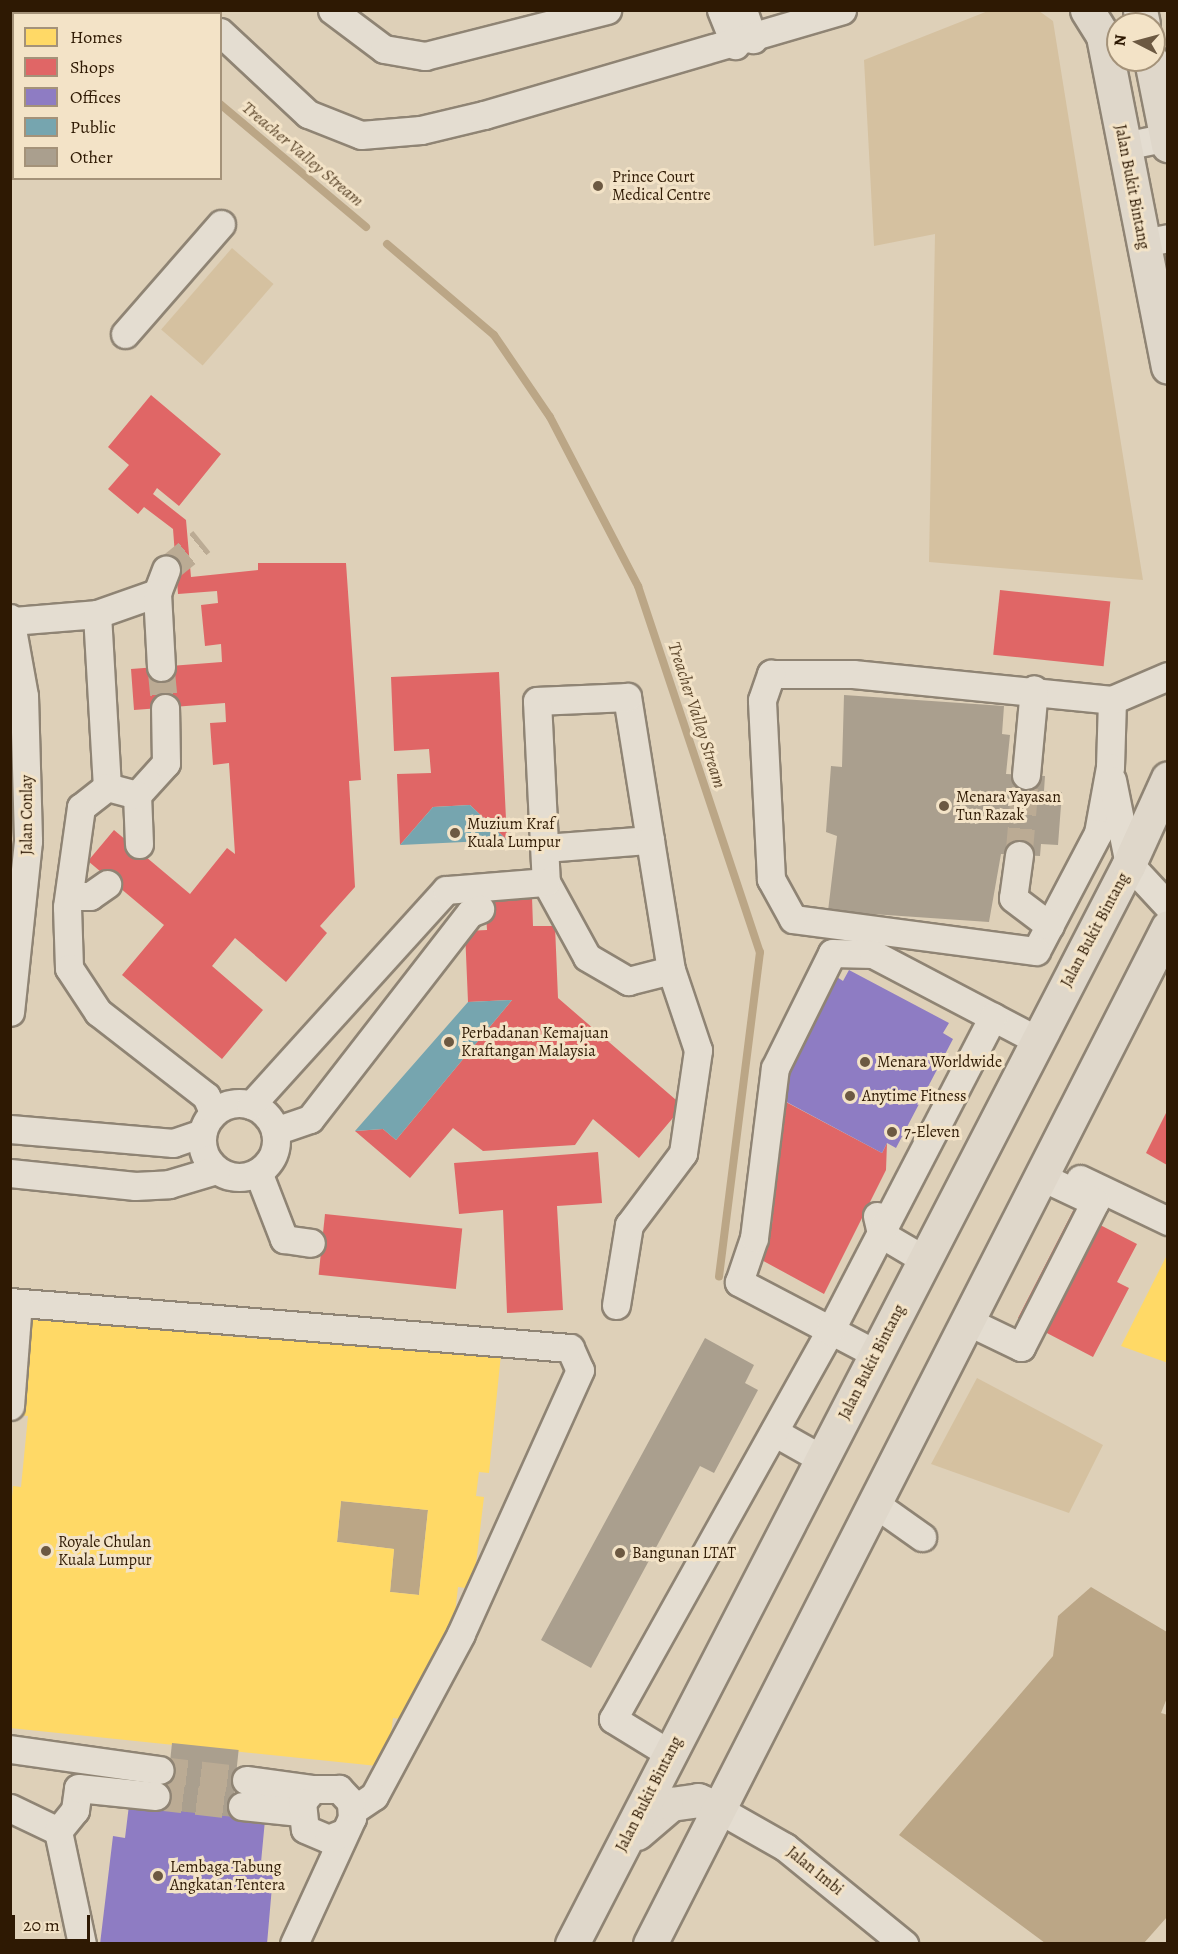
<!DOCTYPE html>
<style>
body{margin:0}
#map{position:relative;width:1178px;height:1954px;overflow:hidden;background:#ded0b8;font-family:Alegreya,serif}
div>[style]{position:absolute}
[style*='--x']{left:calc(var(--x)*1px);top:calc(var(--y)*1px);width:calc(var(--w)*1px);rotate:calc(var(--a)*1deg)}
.green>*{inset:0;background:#d5c1a0;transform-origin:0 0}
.water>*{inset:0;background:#bba686}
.homes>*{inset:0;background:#ffd966}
.shops>*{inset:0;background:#e06666;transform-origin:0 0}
.offices>*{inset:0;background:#8e7cc3}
.public>*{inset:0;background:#76a5af}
.stream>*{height:8px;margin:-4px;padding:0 4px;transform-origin:4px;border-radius:4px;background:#bba686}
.building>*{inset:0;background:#aa9f8e;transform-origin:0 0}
.minor-tunnel>*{height:27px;margin-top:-13.5px;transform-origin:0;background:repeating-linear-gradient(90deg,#bbab94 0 27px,transparent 0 41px)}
.roads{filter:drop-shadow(2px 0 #8f8474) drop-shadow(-2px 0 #8f8474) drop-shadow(0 2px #8f8474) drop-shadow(0 -2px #8f8474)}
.minor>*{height:27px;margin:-13.5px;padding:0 13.5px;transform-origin:13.5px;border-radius:13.5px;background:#e4ddd1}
.minor>.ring{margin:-13.5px;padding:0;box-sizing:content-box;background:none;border:27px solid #e4ddd1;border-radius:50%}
.major>*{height:33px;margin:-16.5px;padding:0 16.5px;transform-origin:16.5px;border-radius:16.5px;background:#dfd7ca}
.dots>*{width:16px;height:16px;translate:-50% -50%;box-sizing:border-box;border:3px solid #f3e3c7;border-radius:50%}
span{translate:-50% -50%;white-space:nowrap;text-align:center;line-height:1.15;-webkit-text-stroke:6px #f3e3c7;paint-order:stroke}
.poi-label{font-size:16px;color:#2e1903}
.left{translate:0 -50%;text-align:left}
.street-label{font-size:16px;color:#2e1903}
.water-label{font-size:18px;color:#604a2f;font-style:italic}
.frame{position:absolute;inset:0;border:12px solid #2e1903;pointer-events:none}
.legend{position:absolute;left:12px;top:12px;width:210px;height:168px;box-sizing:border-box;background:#f3e3c7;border:2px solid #a49279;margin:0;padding:8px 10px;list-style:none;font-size:18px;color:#2e1903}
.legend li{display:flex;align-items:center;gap:12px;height:30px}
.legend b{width:30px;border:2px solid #a49279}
.north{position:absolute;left:1106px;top:12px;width:60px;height:60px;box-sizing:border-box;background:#f3e3c7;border:2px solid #a49279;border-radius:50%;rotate:276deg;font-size:16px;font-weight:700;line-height:24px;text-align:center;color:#2e1903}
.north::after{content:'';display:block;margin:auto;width:21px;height:27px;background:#6c5942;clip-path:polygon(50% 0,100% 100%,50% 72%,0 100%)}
.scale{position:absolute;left:12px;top:1915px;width:78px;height:27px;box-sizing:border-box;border:3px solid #2e1903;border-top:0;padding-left:8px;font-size:18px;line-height:21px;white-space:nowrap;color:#2e1903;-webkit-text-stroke:4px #f3e3c7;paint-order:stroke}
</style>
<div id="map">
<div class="green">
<div style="clip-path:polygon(988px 11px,1039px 11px,1053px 21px,1143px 580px,929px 562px,935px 234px,874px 246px,864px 60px)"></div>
<div style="left:232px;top:248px;width:55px;height:108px;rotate:41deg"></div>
<div style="clip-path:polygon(977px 1378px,1103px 1445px,1069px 1513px,931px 1464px)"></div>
</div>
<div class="water">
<div style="clip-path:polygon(341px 1501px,428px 1510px,419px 1595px,390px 1592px,394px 1549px,337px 1542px)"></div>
<div style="clip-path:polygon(1091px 1587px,1167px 1632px,1167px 1698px,1161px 1713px,1168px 1715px,1167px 1917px,1144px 1943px,1045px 1943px,899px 1835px,1053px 1656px,1058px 1616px)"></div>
</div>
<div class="homes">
<div style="clip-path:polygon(1168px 1253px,1168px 1363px,1121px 1346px)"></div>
<div style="clip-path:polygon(evenodd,30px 1306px,194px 1323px,193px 1333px,257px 1339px,258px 1328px,501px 1354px,489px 1473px,479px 1472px,476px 1496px,484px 1497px,473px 1589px,458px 1587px,453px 1632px,409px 1720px,393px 1718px,387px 1767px,10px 1728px,10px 1518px,13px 1486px,21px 1487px,28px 1416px,19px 1415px,30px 1306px,341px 1501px,428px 1510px,419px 1595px,390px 1592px,394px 1549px,337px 1542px,341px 1501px)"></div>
</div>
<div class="shops">
<div style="clip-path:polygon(151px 395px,221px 454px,179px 506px,157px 488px,153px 494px,186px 520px,191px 577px,258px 570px,258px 563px,346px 563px,361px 780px,349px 781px,355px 887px,320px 926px,327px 933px,286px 982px,235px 938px,212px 966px,263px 1010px,222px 1059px,122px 975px,164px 925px,88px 861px,114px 830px,190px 894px,227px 848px,235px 854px,229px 763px,213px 765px,210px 723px,226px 722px,225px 703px,134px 710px,131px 669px,222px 662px,221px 644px,205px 646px,201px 605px,218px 603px,217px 591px,178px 594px,173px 529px,144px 507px,138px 514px,108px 489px,129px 465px,108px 447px)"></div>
<div style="left:1000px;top:590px;width:111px;height:65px;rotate:6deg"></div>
<div style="clip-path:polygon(499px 672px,507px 840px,470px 805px,433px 807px,400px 845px,397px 774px,431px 773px,429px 749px,394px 751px,391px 677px)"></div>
<div style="clip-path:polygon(532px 897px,533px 926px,555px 926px,558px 998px,683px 1106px,639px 1158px,593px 1119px,575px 1145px,483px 1151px,453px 1128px,410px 1178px,355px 1131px,383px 1129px,396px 1140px,512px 1000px,468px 1002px,465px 931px,487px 930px,485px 899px)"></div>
<div style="clip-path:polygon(784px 1101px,882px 1153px,887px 1143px,886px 1170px,824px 1294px,758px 1258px,772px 1224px)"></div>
<div style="clip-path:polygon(1167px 1111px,1167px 1165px,1146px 1153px)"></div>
<div style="clip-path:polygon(598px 1152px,602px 1203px,557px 1206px,563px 1310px,507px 1313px,503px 1210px,459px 1214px,454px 1163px)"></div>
<div style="clip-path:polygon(1073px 1211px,1137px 1244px,1117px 1282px,1129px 1288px,1093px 1357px,1018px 1318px)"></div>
<div style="left:325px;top:1214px;width:138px;height:61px;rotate:6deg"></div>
</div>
<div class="offices">
<div style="clip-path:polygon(849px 970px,949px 1023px,943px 1033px,953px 1039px,896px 1148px,887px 1143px,882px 1153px,781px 1099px,776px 1085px,834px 975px,843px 981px)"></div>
<div style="clip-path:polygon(129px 1805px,265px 1820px,260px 1873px,273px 1875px,267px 1944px,100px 1944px,113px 1836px,125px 1838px)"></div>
</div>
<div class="public">
<div style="clip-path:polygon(470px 805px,507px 840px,400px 845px,433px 807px)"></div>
<div style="clip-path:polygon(512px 1000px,396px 1140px,383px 1129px,355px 1131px,468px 1002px)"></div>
</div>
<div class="stream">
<div style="--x:109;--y:10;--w:6;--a:45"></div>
<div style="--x:220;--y:104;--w:191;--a:40.1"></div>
<div style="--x:387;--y:244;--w:140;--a:40.4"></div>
<div style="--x:494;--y:335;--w:99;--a:55.7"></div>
<div style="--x:550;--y:417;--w:191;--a:62.5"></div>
<div style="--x:638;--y:586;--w:386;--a:71.6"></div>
<div style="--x:760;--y:952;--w:327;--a:97.2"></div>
</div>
<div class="building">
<div style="clip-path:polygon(844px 695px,1004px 706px,1002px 734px,1010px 735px,1006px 774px,1045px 776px,1044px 791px,1062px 792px,1058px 845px,1041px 844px,1040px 856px,1001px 854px,989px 922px,828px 911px,837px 836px,826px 832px,831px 766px,842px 767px)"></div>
<div style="clip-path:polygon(705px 1338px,754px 1365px,745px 1383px,758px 1390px,714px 1473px,700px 1466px,591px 1668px,541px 1640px)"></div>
<div style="left:172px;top:1743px;width:67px;height:67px;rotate:6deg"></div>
</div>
<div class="minor-tunnel">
<div style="--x:166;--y:570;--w:46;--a:-38.9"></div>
<div style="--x:161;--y:667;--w:41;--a:84.4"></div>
<div style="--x:1019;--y:855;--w:80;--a:-85"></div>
<div style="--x:160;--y:1770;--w:87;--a:6.6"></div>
<div style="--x:156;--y:1796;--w:87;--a:6.6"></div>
</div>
<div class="roads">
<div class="minor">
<div style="--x:198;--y:10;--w:5;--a:53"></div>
<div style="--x:332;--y:10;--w:65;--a:36.9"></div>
<div style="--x:384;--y:49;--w:42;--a:9.7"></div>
<div style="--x:425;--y:56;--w:188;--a:-14.2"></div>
<div style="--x:721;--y:10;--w:38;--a:68"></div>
<div style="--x:743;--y:10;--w:31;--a:71"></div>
<div style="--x:220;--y:32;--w:120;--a:43"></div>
<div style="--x:308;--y:114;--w:57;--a:21.6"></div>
<div style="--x:361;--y:135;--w:60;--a:-4.8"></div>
<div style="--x:421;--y:130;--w:65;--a:-13.4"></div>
<div style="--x:484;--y:115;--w:373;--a:-16.3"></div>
<div style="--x:1124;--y:146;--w:45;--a:-11.6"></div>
<div style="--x:1143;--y:243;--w:25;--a:-11"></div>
<div style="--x:125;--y:334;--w:146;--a:-48.9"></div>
<div style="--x:157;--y:593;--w:25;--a:-69"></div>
<div style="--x:97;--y:614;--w:64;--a:-19.3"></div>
<div style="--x:157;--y:593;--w:74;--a:86.9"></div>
<div style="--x:10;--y:618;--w:79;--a:79.8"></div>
<div style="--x:24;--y:696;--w:145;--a:88.4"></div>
<div style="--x:28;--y:841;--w:172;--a:96"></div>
<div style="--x:12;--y:621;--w:85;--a:-4.7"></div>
<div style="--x:97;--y:614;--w:173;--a:86.7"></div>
<div style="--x:771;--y:674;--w:82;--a:0"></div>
<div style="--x:853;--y:674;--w:260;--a:5.7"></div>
<div style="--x:1112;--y:700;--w:67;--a:91.7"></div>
<div style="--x:1110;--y:767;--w:67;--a:100.3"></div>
<div style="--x:1098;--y:833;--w:133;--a:117.7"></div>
<div style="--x:1036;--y:951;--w:245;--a:-172.5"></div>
<div style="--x:793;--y:919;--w:46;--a:-118.8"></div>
<div style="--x:771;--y:879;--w:179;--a:-92.9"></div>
<div style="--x:762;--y:700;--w:28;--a:-71"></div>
<div style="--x:1112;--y:700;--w:61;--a:-23.2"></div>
<div style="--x:1026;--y:775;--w:86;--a:-84.7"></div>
<div style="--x:1112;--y:780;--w:86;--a:78.6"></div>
<div style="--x:1129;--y:864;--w:57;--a:47.1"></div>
<div style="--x:137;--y:795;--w:43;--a:-47.8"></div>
<div style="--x:166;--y:763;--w:55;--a:-91"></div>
<div style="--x:139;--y:844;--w:49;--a:-92.3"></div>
<div style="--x:137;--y:795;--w:31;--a:-165"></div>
<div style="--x:107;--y:787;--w:33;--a:142"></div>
<div style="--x:81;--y:807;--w:101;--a:98"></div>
<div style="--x:67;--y:907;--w:61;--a:88.1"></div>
<div style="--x:69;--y:968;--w:53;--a:56.6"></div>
<div style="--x:98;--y:1012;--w:137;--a:37.9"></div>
<div style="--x:206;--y:1096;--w:17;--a:66"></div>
<div style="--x:545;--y:848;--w:105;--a:-4.4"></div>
<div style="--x:650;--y:840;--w:145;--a:-99.1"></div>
<div style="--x:627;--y:697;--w:90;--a:177.5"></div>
<div style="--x:537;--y:701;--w:181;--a:87.2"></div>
<div style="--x:546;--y:882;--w:85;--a:61.3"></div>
<div style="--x:587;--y:957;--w:48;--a:30.3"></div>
<div style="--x:628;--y:981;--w:44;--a:-14.3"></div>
<div style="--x:1019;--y:855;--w:43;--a:97.9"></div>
<div style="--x:1013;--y:898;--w:46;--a:37.1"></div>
<div style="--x:70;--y:896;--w:20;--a:0"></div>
<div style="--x:90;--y:896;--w:21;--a:-35"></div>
<div class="ring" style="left:202px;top:1103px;width:47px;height:47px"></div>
<div style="--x:251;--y:1105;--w:290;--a:-47.8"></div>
<div style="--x:446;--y:890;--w:100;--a:-4.6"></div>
<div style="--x:10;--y:1129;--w:164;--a:4.9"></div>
<div style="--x:173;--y:1143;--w:31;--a:-19"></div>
<div style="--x:275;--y:1131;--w:37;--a:-19"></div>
<div style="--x:310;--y:1119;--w:261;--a:-52.2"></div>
<div style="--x:470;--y:913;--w:11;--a:-22"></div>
<div style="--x:258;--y:1172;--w:72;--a:68.8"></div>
<div style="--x:284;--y:1239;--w:27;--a:8"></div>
<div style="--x:10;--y:1173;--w:126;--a:5.9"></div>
<div style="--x:135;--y:1186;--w:34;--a:-3"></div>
<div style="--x:169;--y:1184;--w:49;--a:-16.6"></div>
<div style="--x:1080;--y:1179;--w:98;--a:25.5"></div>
<div style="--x:877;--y:1216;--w:18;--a:77"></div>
<div style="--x:881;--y:1234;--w:51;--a:30.6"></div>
<div style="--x:10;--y:1302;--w:562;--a:4.7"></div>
<div style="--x:570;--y:1348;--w:24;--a:66"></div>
<div style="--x:580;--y:1370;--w:290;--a:114.3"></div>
<div style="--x:461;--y:1634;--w:184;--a:118.2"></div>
<div style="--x:374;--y:1796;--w:25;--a:146"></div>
<div style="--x:616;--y:1305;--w:81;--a:-80.8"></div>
<div style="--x:629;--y:1225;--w:90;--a:-53.1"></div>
<div style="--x:683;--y:1153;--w:104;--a:-81.7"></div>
<div style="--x:698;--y:1050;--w:84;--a:-108.6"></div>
<div style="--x:671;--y:970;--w:132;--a:-99.2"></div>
<div style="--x:967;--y:1321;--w:60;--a:25.7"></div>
<div style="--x:1021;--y:1347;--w:163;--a:-63"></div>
<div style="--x:1095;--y:1202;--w:61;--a:-154.7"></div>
<div style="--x:876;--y:1354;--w:155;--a:-152.3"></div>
<div style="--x:739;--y:1282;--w:46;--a:-71.2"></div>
<div style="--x:754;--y:1238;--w:171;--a:-83"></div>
<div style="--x:775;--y:1068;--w:128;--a:-63.6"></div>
<div style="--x:832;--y:953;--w:41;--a:1.4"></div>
<div style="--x:873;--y:954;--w:185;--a:27.7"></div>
<div style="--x:10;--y:1406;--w:103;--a:-85.6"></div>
<div style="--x:774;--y:1432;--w:55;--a:29.4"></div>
<div style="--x:874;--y:1503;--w:59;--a:35.3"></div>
<div style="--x:10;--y:1749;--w:151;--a:8"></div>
<div style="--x:670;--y:1754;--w:67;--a:-148.4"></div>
<div style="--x:613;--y:1719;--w:445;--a:-60.8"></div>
<div style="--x:830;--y:1331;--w:354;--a:-62.6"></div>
<div style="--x:246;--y:1780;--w:68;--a:7.7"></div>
<div style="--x:242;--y:1806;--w:58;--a:5.9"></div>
<div style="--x:10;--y:1808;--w:53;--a:25.6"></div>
<div style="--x:58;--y:1831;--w:116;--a:78"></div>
<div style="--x:718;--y:1809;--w:77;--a:29.6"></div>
<div style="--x:785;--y:1847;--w:154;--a:39.2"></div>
<div style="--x:58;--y:1831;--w:27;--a:-51"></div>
<div style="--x:75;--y:1810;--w:22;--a:-82"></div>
<div style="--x:78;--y:1788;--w:78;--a:5.9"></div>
<div style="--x:294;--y:1944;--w:139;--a:-65.3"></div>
<div style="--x:352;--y:1818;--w:16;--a:-94"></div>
<div style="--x:351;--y:1802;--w:18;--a:-133"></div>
<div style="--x:339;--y:1789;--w:26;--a:180"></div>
<div style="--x:313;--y:1789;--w:17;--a:130"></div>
<div style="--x:302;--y:1802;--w:27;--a:84"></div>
<div style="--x:305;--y:1829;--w:25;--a:23"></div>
<div style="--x:328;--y:1839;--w:16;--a:-22"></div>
</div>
<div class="major">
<div style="--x:1087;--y:10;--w:31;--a:58"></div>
<div style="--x:1103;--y:36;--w:337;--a:78.9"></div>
<div style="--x:1140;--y:10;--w:14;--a:78"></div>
<div style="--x:1151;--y:60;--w:87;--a:78.7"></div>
<div style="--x:637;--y:1833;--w:45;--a:-40.5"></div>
<div style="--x:671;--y:1804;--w:27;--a:-8"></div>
<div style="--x:698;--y:1800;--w:22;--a:24"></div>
<div style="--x:572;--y:1944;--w:1215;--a:-62.72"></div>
<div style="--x:1129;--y:864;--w:94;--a:-65.6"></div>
<div style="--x:650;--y:1944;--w:1141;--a:-63.01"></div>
</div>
</div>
<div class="dots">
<div style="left:598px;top:186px;background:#6c5942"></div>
<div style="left:944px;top:806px;background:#6c5942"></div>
<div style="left:455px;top:833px;background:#6c5942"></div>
<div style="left:449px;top:1042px;background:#6c5942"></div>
<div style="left:865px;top:1062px;background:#6c5942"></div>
<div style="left:850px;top:1096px;background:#6c5942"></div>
<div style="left:892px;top:1132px;background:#6c5942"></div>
<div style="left:46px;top:1551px;background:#6c5942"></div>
<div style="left:620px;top:1553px;background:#6c5942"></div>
<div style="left:158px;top:1876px;background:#6c5942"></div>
</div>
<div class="poi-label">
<span class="left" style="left:612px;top:186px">Prince Court<br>Medical Centre</span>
<span class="left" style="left:956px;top:806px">Menara Yayasan<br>Tun Razak</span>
<span class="left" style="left:467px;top:833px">Muzium Kraf<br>Kuala Lumpur</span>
<span class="left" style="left:461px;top:1042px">Perbadanan Kemajuan<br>Kraftangan Malaysia</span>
<span class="left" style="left:877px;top:1062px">Menara Worldwide</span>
<span class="left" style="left:862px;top:1096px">Anytime Fitness</span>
<span class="left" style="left:904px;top:1132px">7-Eleven</span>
<span class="left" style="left:58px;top:1551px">Royale Chulan<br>Kuala Lumpur</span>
<span class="left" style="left:632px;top:1553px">Bangunan LTAT</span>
<span class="left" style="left:170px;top:1876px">Lembaga Tabung<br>Angkatan Tentera</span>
</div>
<div class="street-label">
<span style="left:1132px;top:187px;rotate:79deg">Jalan Bukit Bintang</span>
<span style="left:27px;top:815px;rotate:-90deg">Jalan Conlay</span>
<span style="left:1095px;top:930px;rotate:-62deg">Jalan Bukit Bintang</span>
<span style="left:872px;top:1362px;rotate:-63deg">Jalan Bukit Bintang</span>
<span style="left:649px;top:1794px;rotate:-63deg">Jalan Bukit Bintang</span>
<span style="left:815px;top:1871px;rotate:39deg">Jalan Imbi</span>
</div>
<div class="water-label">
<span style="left:303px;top:154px;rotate:40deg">Treacher Valley Stream</span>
<span style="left:697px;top:715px;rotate:72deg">Treacher Valley Stream</span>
</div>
<div class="frame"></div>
<ul class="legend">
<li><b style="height:16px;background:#ffd966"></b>Homes</li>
<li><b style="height:16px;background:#e06666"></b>Shops</li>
<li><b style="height:16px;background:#8e7cc3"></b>Offices</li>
<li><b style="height:16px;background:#76a5af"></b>Public</li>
<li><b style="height:16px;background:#aa9f8e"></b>Other</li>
</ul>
<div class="north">N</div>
<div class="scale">20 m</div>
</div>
